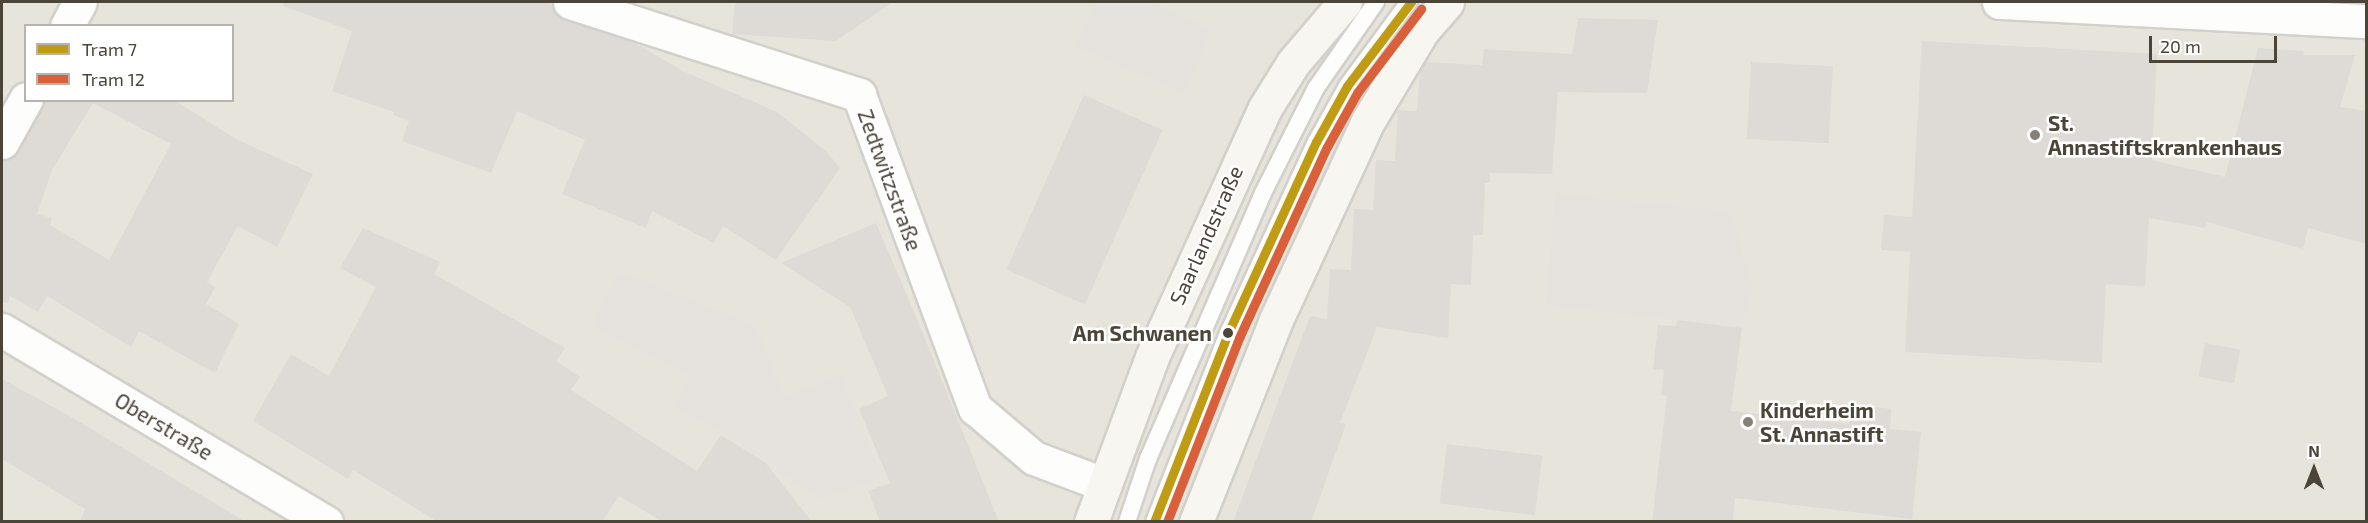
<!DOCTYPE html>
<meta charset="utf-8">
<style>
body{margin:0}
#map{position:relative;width:2368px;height:523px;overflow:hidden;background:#f4f2ee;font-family:"Exo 2",sans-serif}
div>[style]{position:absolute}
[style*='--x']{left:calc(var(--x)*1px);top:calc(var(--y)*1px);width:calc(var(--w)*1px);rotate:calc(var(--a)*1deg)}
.residential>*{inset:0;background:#e7e4dc}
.parking>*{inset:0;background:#e6e3df}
.building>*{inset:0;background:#dedbd6;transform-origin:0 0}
.roads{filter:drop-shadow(2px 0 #d2d0cb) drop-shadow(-2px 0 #d2d0cb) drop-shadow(0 2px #d2d0cb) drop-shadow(0 -2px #d2d0cb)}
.lane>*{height:16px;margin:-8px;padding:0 8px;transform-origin:8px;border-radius:8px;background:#fdfdfc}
.street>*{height:33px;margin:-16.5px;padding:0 16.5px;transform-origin:16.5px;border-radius:16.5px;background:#fdfdfc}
.secondary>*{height:33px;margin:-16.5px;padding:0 16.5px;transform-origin:16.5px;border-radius:16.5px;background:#f7f6f1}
.tram-1>*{height:9px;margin:-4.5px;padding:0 4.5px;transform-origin:4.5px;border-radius:4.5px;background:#c09c14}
.tram-2>*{height:9px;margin:-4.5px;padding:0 4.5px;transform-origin:4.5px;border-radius:4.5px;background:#da603b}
.dots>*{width:16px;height:16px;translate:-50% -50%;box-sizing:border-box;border:3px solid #fff;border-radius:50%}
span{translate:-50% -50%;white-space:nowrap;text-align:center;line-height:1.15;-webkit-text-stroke:5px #fff;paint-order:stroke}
.poi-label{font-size:21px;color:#4b4439;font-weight:700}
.left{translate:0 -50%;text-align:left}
.street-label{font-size:21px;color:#4b4439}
.stop-label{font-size:21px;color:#4b4439;font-weight:700}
.right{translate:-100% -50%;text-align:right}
.frame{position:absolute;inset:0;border:3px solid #4b4439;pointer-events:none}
.legend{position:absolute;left:24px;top:24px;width:210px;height:78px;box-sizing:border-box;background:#fff;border:2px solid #b7b4b0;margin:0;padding:8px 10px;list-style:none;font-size:18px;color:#4b4439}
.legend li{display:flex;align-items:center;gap:12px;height:30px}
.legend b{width:30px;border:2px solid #b7b4b0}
.north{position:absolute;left:2284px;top:439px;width:60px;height:60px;-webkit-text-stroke:4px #fff;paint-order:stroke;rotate:0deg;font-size:16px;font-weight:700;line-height:24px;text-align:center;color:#4b4439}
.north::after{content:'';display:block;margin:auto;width:21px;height:27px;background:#4b4439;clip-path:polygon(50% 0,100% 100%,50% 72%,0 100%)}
.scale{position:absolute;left:2149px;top:36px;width:128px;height:27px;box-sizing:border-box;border:3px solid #4b4439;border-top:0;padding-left:8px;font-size:18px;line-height:21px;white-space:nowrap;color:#4b4439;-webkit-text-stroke:4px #fff;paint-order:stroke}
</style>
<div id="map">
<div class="residential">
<div style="clip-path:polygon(evenodd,2px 2px,2366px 2px,2366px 521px,2px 521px,2px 2px,26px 26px,232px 26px,232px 100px,26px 100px,26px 26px)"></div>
</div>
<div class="parking">
<div style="clip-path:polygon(1095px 2px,1149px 2px,1212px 29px,1184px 93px,1075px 46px)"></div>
<div style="clip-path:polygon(1555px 194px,1730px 211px,1753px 289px,1742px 328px,1546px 305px)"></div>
<div style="clip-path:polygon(620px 272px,756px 326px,784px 396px,841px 375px,883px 478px,819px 499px,734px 439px,673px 407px,689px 376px,592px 326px)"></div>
</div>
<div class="building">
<div style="clip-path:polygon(284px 2px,549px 2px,564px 20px,631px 41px,683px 71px,777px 112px,826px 151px,840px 168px,776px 260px,723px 226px,714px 243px,652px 211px,646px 228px,562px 194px,585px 140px,517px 111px,491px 173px,402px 141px,409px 121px,393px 115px,394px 112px,332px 91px,352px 31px,283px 6px)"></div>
<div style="clip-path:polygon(735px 2px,893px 2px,836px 41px,732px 34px)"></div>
<div style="clip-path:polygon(1578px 18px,1658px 20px,1647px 93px,1558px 92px,1552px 174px,1490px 173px,1490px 183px,1485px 183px,1483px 235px,1473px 235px,1471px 285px,1451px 284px,1448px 338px,1377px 327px,1340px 423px,1346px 424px,1311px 522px,1233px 522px,1310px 316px,1327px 319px,1330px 269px,1351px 270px,1354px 209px,1373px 210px,1376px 160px,1395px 161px,1398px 110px,1417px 111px,1420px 71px,1425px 62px,1482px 65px,1484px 49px,1572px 54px)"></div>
<div style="clip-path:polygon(1922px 41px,2157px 54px,2152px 160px,2225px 177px,2258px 48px,2304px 51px,2303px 55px,2355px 55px,2340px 107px,2367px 111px,2367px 244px,2308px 228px,2303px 249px,2207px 222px,2205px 228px,2149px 218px,2145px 287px,2106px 284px,2102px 363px,1905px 352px,1910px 252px,1881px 250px,1884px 215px,1912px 217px)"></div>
<div style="left:1751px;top:62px;width:82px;height:77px;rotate:3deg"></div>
<div style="left:1084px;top:95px;width:86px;height:191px;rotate:24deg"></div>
<div style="clip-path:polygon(evenodd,44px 100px,174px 100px,236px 139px,313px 174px,277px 247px,238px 226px,207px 282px,215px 287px,206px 304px,239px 324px,215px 373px,139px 331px,131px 347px,47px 296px,38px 312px,10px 296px,8px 303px,2px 302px,2px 161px,18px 151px,44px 100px,93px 103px,171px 144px,109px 260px,50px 225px,52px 218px,37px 214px,52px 170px,93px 103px)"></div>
<div style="clip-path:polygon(876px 223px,917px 319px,999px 522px,880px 522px,868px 491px,890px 483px,859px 409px,888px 396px,850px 307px,781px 263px)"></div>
<div style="clip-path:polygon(363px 228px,440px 262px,434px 274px,565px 348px,556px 361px,580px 377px,571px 390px,697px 471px,721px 435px,766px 463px,812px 522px,663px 522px,619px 496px,602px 522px,438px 522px,353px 470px,348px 479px,253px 421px,291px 354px,329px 376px,376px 287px,340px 268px)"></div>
<div style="clip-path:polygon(1677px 320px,1742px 328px,1731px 411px,1849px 424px,1852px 404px,1891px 409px,1890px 429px,1921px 432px,1912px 519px,1735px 498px,1733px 522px,1652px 522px,1667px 396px,1661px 395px,1664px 370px,1653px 369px,1658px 325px,1676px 326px)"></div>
<div style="left:2205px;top:343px;width:36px;height:34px;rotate:11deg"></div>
<div style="clip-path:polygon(2px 379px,73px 418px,246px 522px,80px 522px,85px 509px,2px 459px)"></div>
<div style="left:1447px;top:444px;width:96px;height:60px;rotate:7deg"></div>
</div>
<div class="roads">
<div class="lane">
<div style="--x:1127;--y:522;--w:66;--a:-71.6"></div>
<div style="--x:1148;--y:459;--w:290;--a:-66.6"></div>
<div style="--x:1263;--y:193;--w:118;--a:-63.2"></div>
<div style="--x:1316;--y:88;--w:105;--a:-55.1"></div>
<div style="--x:1154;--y:522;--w:203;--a:-68.6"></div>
<div style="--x:1228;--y:333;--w:210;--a:-65.3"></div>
<div style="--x:1316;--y:142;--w:64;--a:-61"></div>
<div style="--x:1347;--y:86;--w:104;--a:-53.6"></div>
</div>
<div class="street">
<div style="--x:570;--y:2;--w:304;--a:17.8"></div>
<div style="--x:859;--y:95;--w:334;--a:69.7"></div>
<div style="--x:975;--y:408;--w:77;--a:40.3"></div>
<div style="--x:1034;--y:458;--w:74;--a:20.6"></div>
<div style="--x:1999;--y:2;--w:367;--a:3"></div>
<div style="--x:67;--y:26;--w:27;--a:-62"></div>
<div style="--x:2;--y:142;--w:49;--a:-60.8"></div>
<div style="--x:2;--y:330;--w:377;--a:30.7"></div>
</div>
<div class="secondary">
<div style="--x:1091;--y:522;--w:176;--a:-69.7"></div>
<div style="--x:1152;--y:357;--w:273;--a:-65.6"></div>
<div style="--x:1265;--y:108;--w:53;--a:-58.1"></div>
<div style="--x:1293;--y:63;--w:80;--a:-49.6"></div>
<div style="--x:1196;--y:522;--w:215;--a:-68.4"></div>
<div style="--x:1275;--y:322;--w:221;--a:-65.2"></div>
<div style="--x:1368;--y:121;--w:105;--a:-59"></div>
<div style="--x:1422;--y:31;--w:38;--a:-49"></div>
</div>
</div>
<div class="tram-1">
<div style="--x:1154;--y:522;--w:203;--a:-68.6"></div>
<div style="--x:1228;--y:333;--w:210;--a:-65.3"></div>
<div style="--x:1316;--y:142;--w:64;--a:-61"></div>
<div style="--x:1347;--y:86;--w:106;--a:-52.7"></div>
</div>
<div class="tram-2">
<div style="--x:1167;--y:522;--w:198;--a:-68.6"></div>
<div style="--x:1239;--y:338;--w:210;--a:-65.3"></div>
<div style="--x:1327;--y:147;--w:62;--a:-60.9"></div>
<div style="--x:1357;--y:93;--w:106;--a:-52.7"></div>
</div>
<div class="dots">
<div style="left:2035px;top:135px;background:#868178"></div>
<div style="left:1228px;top:333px;background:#4b4439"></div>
<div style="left:1748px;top:422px;background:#868178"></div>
</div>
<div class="poi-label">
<span class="left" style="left:2048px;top:135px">St.<br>Annastiftskrankenhaus</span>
<span class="left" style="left:1760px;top:422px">Kinderheim<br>St. Annastift</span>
</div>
<div class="street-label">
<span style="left:890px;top:180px;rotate:70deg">Zedtwitzstraße</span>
<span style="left:1206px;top:235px;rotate:-66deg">Saarlandstraße</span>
<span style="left:164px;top:426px;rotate:31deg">Oberstraße</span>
</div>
<div class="stop-label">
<span class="right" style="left:1212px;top:333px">Am Schwanen</span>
</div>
<div class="frame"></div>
<ul class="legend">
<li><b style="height:8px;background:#c09c14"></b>Tram 7</li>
<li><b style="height:8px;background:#da603b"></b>Tram 12</li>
</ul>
<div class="north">N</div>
<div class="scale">20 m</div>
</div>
